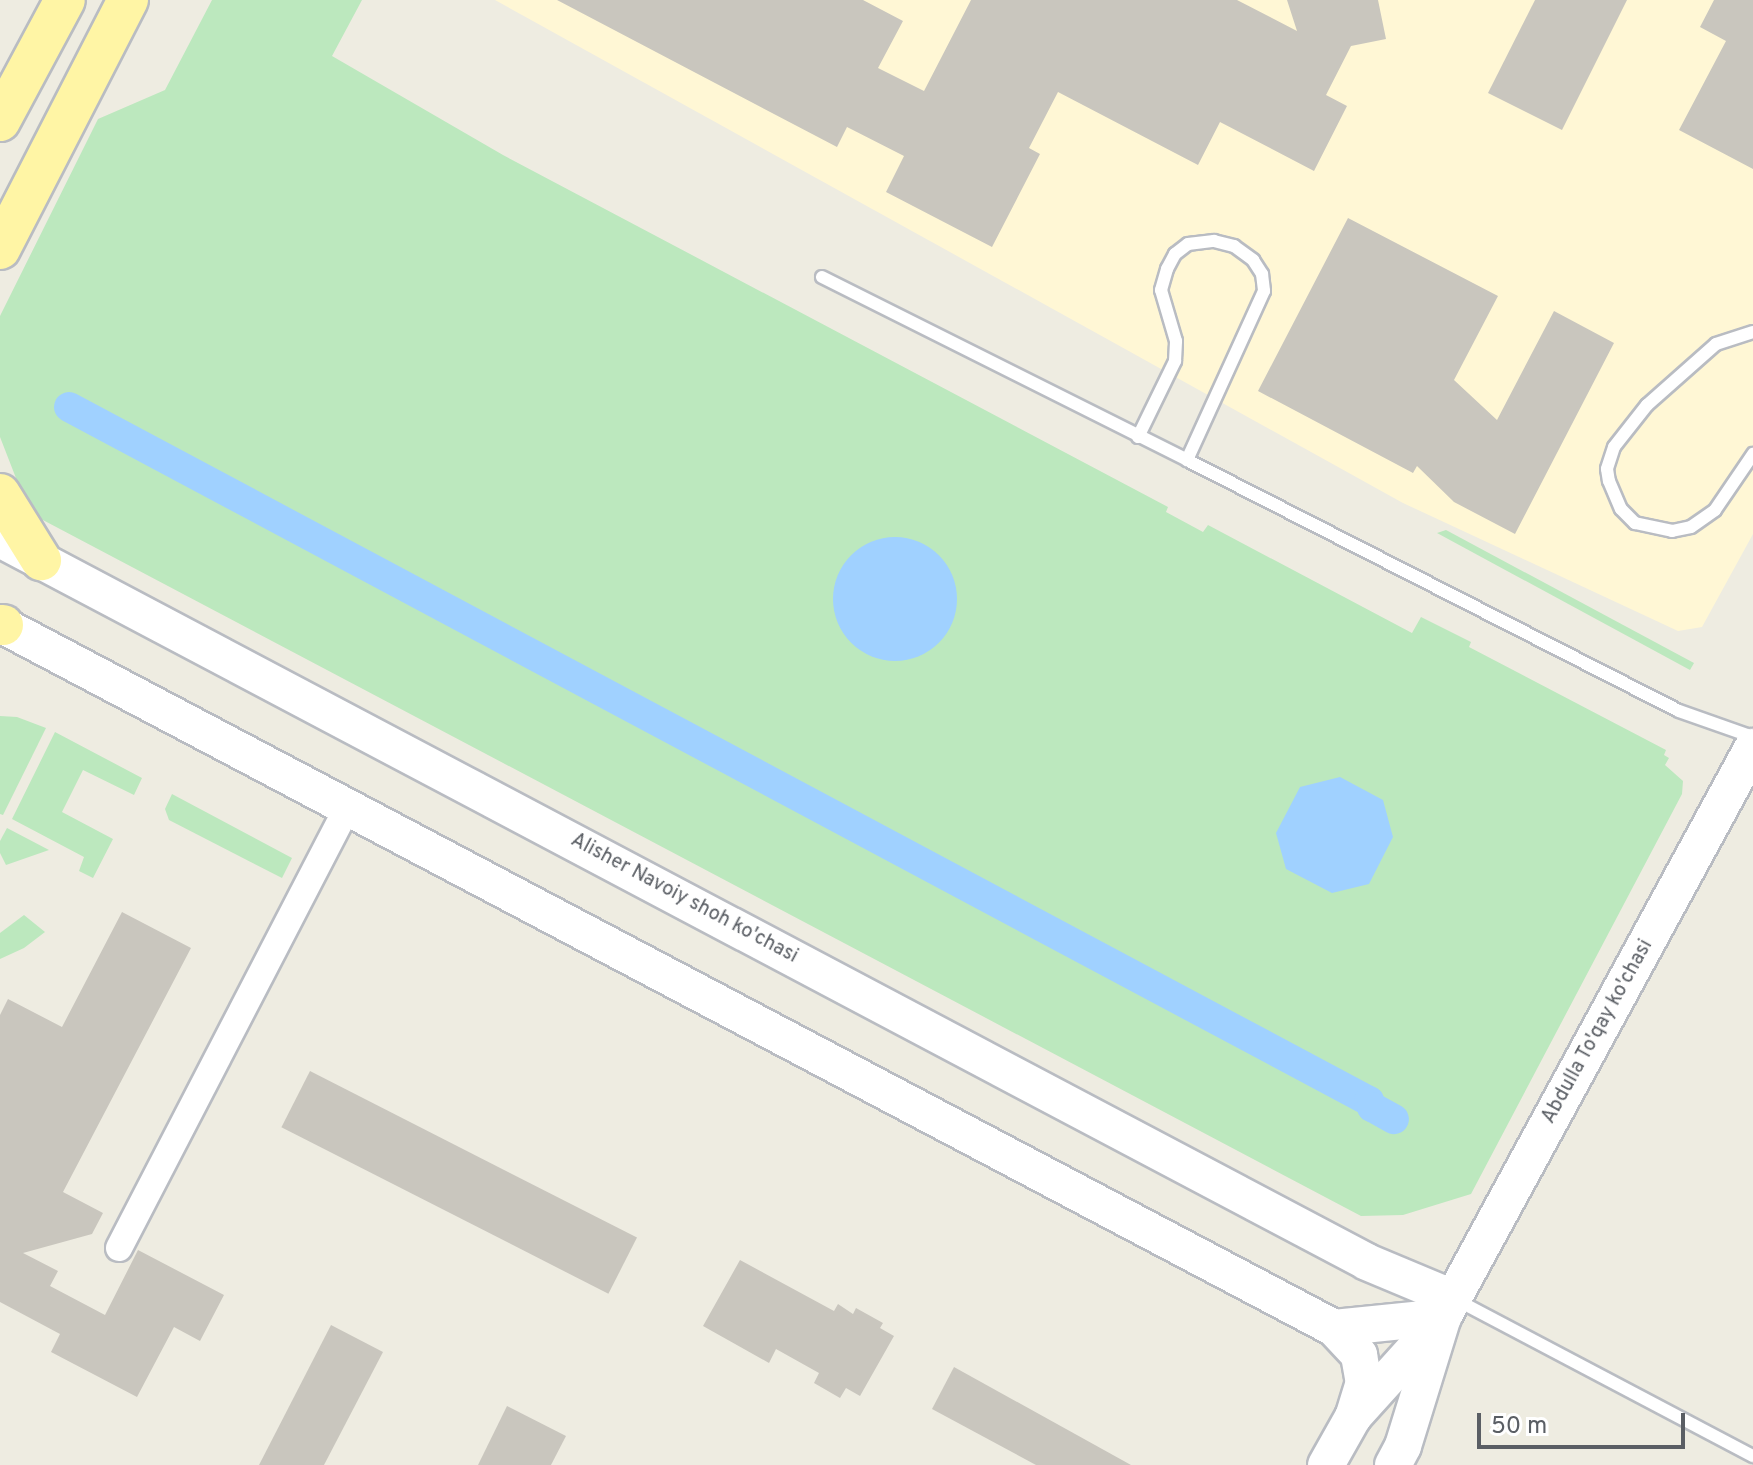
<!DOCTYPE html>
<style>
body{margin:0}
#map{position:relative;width:1753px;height:1465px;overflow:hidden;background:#eeece1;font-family:Overpass,sans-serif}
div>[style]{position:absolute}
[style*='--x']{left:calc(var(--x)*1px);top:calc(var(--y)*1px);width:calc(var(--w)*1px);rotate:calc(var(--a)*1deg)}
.commercial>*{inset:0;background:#fff7d5}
.green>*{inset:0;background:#bce8be}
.water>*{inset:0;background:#a0d1ff}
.round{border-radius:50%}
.canal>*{height:30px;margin:-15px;padding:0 15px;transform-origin:15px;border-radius:15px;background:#a0d1ff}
.building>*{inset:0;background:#c9c6be;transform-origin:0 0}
.roads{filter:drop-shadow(2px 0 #b9bcc2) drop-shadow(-2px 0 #b9bcc2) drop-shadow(0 2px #b9bcc2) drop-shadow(0 -2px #b9bcc2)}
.lane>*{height:12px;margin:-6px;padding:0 6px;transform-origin:6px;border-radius:6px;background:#fff}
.street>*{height:26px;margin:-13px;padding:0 13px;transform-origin:13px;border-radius:13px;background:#fff}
.secondary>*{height:36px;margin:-18px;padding:0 18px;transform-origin:18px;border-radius:18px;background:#fff}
.primary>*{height:40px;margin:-20px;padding:0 20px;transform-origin:20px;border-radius:20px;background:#fff5a5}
span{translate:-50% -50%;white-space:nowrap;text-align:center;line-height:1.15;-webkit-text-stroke:7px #fff;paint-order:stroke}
.street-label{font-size:20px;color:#5a5e64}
.scale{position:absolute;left:1477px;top:1413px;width:208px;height:36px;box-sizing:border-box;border:4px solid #5a5e64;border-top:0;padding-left:10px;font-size:24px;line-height:28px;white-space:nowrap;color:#5a5e64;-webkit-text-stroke:6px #fff;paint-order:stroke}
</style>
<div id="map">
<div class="commercial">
<div style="clip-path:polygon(495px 0,1753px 0,1753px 534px,1702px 627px,1678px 631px,1403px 503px)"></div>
</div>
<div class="green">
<div style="clip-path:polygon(212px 0,362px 0,332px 56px,503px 155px,1168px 507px,1166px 512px,1203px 532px,1208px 525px,1412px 633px,1421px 617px,1471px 642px,1469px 647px,1666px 750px,1664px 755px,1669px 758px,1665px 765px,1683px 781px,1682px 794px,1471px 1194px,1403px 1215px,1361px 1216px,41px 519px,21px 491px,0 437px,0 316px,98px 119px,165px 90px)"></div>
<div style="clip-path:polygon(1446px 530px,1694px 663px,1690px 670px,1437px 533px)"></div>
<div style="clip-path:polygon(0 716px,17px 717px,46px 728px,3px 815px,0 814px)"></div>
<div style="clip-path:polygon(55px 732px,142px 778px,134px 795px,83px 770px,62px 812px,113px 839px,93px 878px,79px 871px,84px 857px,12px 819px)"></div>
<div style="clip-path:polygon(172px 794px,292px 858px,282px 878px,169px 820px,165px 809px)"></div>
<div style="clip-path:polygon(7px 828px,49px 850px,6px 865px,0 853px,0 841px)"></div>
<div style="clip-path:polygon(24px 915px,45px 932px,24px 948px,0 959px,0 933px)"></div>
</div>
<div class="water">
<div class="round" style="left:833px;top:537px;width:124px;height:124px"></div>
<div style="clip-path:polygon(1340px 777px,1383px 800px,1393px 837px,1369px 884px,1332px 893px,1286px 869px,1276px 833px,1300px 787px)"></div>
</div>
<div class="canal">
<div style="--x:69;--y:407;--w:1474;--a:28.1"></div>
<div style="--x:1369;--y:1101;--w:7;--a:63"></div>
<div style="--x:1372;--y:1107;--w:25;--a:29"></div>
</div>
<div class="building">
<div style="clip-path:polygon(557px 0,863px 0,903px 21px,878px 68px,924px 91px,971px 0,1237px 0,1297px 31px,1287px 0,1378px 0,1386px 39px,1351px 46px,1326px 95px,1347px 106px,1314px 171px,1220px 122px,1198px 165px,1058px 92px,1029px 148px,1040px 154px,992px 247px,886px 192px,904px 156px,847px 127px,837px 147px)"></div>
<div style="clip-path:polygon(1535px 0,1627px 0,1562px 130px,1488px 93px)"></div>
<div style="clip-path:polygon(1714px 0,1753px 0,1753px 169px,1679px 130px,1726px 41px,1700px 27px)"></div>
<div style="clip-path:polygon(1348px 218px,1498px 296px,1454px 380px,1497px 420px,1554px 311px,1614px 343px,1515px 534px,1454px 502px,1417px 466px,1413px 473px,1258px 391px)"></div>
<div style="clip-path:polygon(122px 912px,191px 948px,63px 1192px,103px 1213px,92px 1234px,23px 1253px,58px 1271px,50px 1286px,105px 1315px,138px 1250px,224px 1295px,200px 1341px,174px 1327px,137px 1397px,51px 1352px,60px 1334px,0 1302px,0 1015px,8px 999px,62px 1027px)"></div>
<div style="left:310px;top:1071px;width:367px;height:63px;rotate:27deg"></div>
<div style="clip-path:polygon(740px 1260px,834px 1311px,838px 1304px,853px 1314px,856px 1308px,883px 1323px,880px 1328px,894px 1336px,860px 1396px,846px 1388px,840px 1398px,814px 1383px,819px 1373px,776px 1349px,769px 1363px,703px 1326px)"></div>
<div style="clip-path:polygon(331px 1325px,383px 1352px,324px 1465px,259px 1465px)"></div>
<div style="clip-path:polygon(954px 1367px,1131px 1465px,1036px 1465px,932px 1409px)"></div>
<div style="clip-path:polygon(507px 1406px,566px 1436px,551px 1465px,478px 1465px)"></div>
</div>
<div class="roads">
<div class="lane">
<div style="--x:822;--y:277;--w:408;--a:26.6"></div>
<div style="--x:1753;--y:332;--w:39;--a:162"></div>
<div style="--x:1716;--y:344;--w:92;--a:138.5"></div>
<div style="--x:1647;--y:405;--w:53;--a:128.2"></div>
<div style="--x:1614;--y:447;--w:23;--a:108"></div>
<div style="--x:1607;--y:469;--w:12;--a:81"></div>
<div style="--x:1609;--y:481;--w:30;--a:67"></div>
<div style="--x:1621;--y:509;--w:20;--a:45"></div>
<div style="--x:1635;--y:523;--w:38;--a:12"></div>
<div style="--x:1672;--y:531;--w:19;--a:-12"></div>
<div style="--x:1691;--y:527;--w:29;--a:-35"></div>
<div style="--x:1715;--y:510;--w:68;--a:-55.8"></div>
<div style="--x:1138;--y:437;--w:85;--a:-64"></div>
<div style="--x:1175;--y:361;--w:20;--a:-87"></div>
<div style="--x:1176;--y:341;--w:53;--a:-106.4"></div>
<div style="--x:1161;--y:290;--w:22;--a:-74"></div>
<div style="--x:1167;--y:269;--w:17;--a:-62"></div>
<div style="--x:1175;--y:254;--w:16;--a:-38"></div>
<div style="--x:1188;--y:244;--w:26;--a:-7"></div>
<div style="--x:1214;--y:241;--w:21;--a:14"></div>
<div style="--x:1234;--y:246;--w:24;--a:36"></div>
<div style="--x:1253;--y:260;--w:17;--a:57"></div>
<div style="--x:1262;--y:274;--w:17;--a:83"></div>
<div style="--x:1264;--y:291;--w:186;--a:114.5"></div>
<div style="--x:1187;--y:460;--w:552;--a:27.03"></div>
<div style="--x:1679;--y:711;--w:78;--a:19.4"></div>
<div style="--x:1455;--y:1299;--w:337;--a:27.8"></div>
</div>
<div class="street">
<div style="--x:119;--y:1248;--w:496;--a:-62.6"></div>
</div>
<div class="secondary">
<div style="--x:0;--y:539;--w:1546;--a:27.87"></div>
<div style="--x:1367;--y:1262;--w:93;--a:22.7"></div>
<div style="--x:0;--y:624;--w:1508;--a:27.82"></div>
<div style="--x:1334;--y:1328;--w:37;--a:47"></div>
<div style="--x:1359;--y:1355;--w:27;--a:80"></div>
<div style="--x:1364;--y:1382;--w:37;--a:107"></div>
<div style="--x:1334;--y:1328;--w:110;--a:-5.8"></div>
<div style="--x:1326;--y:1465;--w:55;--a:-60.6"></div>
<div style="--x:1353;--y:1417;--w:124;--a:-47.9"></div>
<div style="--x:1393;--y:1465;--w:21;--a:-62"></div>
<div style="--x:1403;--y:1446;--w:135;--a:-72.8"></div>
<div style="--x:1443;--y:1317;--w:649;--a:-61.46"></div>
</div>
<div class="primary">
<div style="--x:0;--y:121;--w:137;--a:-61.8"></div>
<div style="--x:0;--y:249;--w:280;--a:-62.8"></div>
<div style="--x:0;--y:494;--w:78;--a:58.2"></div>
<div style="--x:0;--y:625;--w:3;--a:0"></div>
</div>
</div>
<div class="street-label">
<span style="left:684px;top:899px;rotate:28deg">Alisher Navoiy shoh ko'chasi</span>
<span style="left:1598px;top:1032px;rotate:-61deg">Abdulla To'qay ko'chasi</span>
</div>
<div class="scale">50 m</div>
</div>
